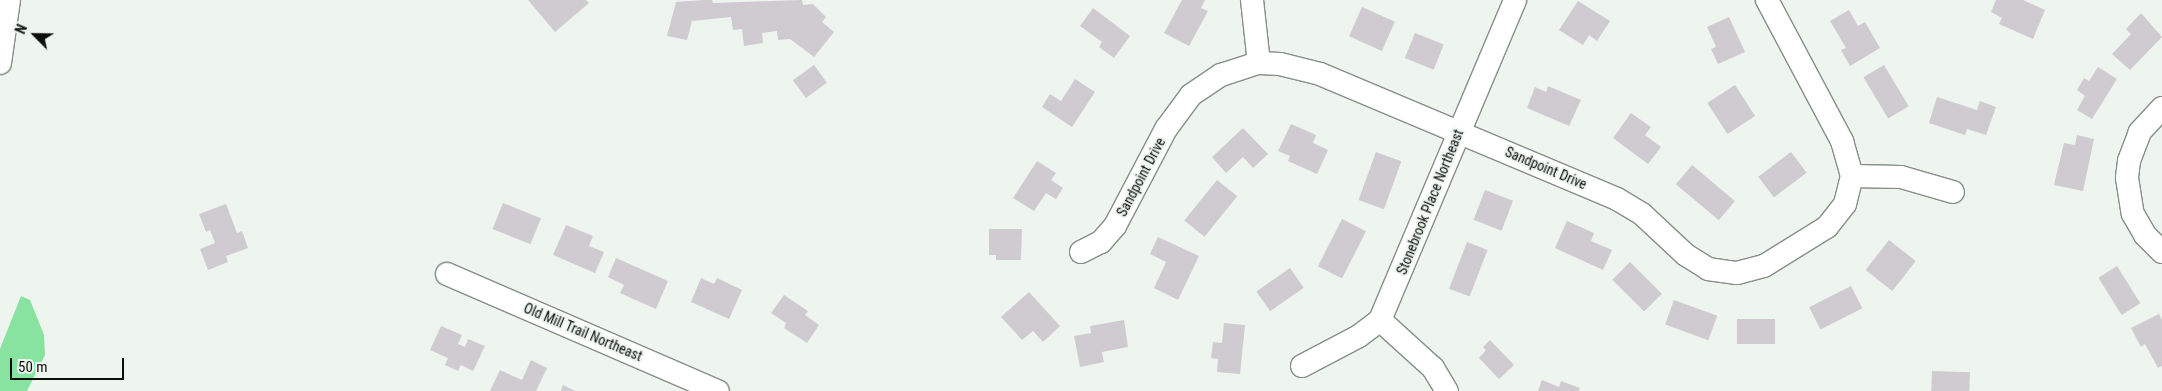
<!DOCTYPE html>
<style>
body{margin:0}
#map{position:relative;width:2162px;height:391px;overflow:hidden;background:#eef5ef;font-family:"Roboto Condensed",sans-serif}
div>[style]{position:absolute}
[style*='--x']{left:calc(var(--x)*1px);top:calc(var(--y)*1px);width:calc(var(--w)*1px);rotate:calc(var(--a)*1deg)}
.water>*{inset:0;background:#88e3a1}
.building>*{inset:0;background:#d0cad1;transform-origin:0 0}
.roads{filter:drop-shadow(1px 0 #878e89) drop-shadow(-1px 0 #878e89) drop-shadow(0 1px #878e89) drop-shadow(0 -1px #878e89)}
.minor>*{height:22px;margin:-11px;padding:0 11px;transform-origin:11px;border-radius:11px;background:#fff}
span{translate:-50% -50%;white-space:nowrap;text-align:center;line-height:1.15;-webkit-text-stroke:4px #eef5ef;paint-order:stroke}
.street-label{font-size:14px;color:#0b0e0c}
.north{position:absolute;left:10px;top:10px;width:50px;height:50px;-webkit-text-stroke:4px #eef5ef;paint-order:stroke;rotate:293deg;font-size:14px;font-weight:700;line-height:20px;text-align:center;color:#0b0e0c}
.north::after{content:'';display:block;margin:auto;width:18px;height:22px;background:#0b0e0c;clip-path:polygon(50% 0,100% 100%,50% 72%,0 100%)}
.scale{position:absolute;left:10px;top:358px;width:114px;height:22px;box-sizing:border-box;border:2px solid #0b0e0c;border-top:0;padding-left:6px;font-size:15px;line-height:18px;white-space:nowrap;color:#0b0e0c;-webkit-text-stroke:4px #eef5ef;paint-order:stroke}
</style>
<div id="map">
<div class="water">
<div style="clip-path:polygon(21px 296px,30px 300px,44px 335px,45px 355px,27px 391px,0 391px,0 349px)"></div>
</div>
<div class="building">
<div style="clip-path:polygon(528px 0,586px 0,589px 3px,555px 32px)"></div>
<div style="clip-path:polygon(704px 0,712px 0,713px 3px,802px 0,803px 5px,813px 4px,826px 17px,822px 22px,834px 32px,814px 57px,790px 39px,778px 40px,777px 31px,762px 33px,763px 43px,744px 46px,742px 29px,733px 30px,731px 17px,692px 21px,687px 40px,667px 36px,676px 2px)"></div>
<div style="clip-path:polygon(1182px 0,1205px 0,1201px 8px,1208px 11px,1189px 46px,1164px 33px)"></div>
<div style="clip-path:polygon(1996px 0,2023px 0,2045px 10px,2033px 39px,1999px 24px,2002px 18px,1991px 12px)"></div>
<div style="clip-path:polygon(1578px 1px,1610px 21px,1597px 41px,1589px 35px,1583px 45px,1559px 30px)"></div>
<div style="left:1362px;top:7px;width:36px;height:32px;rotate:24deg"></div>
<div style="clip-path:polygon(1093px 8px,1130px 36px,1114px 58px,1099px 47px,1102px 42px,1080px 26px)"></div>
<div style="clip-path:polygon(1849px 10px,1858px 26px,1865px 22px,1880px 48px,1850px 66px,1841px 50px,1846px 48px,1830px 21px)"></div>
<div style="clip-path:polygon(2141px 13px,2162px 37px,2130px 70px,2112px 54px,2131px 34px,2126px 29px)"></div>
<div style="clip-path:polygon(1729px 17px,1745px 52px,1718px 64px,1711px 49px,1716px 47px,1707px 27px)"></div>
<div style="left:1415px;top:33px;width:31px;height:27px;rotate:22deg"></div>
<div style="left:814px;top:65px;width:22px;height:26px;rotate:54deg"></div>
<div style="left:1884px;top:65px;width:48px;height:24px;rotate:59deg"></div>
<div style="clip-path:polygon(2098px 67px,2117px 79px,2092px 119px,2077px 110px,2085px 96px,2077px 90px,2084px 78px,2089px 81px)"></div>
<div style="clip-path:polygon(1075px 79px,1095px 92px,1072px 127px,1042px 107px,1050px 94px,1061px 101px)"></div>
<div style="left:1735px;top:85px;width:37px;height:33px;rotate:57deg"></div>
<div style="clip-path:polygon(1548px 86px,1581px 100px,1569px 126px,1527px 108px,1535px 87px,1546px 92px)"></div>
<div style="clip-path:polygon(1937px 97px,1977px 110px,1980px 101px,1996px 107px,1986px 135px,1967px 129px,1965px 135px,1929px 123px)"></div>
<div style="clip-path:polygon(1631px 113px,1651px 127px,1645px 135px,1661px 147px,1648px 164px,1613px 138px)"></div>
<div style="clip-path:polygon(1291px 124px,1316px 135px,1313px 143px,1328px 150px,1317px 174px,1288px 161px,1290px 156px,1278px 151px)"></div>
<div style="clip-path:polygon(1243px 128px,1268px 154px,1253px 168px,1243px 157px,1226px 173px,1212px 157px)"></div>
<div style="clip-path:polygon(2077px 135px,2094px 139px,2083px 191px,2054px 185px,2064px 143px,2075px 145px)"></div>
<div style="left:1376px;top:152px;width:27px;height:51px;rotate:20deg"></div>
<div style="left:1791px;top:152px;width:26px;height:41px;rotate:53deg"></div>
<div style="clip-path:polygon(1037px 161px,1056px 173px,1051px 180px,1063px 188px,1056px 199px,1046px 193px,1034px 211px,1013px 198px)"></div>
<div style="left:1692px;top:165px;width:56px;height:25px;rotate:40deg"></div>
<div style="left:1217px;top:180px;width:26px;height:52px;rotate:39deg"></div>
<div style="left:1485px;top:190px;width:30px;height:32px;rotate:21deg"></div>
<div style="left:503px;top:203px;width:41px;height:28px;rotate:22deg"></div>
<div style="clip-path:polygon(226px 204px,237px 233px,242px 231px,248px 248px,226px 256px,228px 262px,208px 270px,200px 249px,215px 243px,210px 230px,206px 232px,199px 214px)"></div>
<div style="left:1342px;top:219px;width:27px;height:53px;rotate:27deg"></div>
<div style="clip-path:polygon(1567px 221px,1594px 233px,1591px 241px,1612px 250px,1603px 270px,1555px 248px)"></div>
<div style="clip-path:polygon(566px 225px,593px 236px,589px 246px,604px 252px,595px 273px,553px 255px)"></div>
<div style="clip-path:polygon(989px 229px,1022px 229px,1021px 260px,996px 260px,996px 255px,989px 255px)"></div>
<div style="clip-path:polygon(1158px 237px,1199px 256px,1178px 300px,1154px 288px,1166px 262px,1150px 254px)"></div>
<div style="left:1889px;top:240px;width:34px;height:38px;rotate:38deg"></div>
<div style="left:1467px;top:242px;width:22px;height:50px;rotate:21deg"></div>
<div style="clip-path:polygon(616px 258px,668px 281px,656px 309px,620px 293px,624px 285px,608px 277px)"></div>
<div style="left:1630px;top:262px;width:45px;height:25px;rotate:45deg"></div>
<div style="left:2117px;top:266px;width:44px;height:22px;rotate:58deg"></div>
<div style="left:1290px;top:268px;width:24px;height:41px;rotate:55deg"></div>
<div style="clip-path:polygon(701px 278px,714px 284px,717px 278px,742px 290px,729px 319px,691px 302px)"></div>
<div style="left:1851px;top:286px;width:25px;height:47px;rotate:63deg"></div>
<div style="clip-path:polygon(1029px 292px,1060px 326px,1043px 342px,1033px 331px,1022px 340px,1001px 317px)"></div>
<div style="clip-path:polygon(784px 295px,808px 311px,805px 315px,819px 325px,807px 343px,784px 328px,786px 323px,771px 313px)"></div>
<div style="left:1674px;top:300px;width:46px;height:26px;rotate:20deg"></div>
<div style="clip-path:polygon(2159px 314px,2162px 320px,2162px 366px,2158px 368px,2145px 344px,2141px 347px,2131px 328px)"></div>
<div style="left:1737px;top:319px;width:38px;height:25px"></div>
<div style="clip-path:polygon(1124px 320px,1128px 347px,1102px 352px,1104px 362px,1080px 367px,1074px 336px,1091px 333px,1090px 326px)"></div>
<div style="clip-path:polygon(1224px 323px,1245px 325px,1240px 374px,1217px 372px,1218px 359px,1211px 358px,1213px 342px,1222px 343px)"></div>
<div style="clip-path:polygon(441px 326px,462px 335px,458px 344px,465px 347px,468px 339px,485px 346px,473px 371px,461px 365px,458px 371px,445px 365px,448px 358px,430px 350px)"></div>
<div style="clip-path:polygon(1490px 340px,1514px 365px,1499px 379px,1479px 358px,1486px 350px,1483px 347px)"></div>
<div style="clip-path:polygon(531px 360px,547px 368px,536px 391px,490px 391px,500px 370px,522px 380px)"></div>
<div style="left:1932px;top:371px;width:38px;height:20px;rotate:2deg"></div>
<div style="clip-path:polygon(1542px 380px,1559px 387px,1561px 381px,1580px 388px,1579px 391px,1538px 391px)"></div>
<div style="clip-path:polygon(563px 385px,575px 391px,561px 391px)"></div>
</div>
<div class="roads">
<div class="minor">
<div style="--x:1252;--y:0;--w:63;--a:83.7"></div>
<div style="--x:0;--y:63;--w:64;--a:-81.9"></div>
<div style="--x:2162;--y:108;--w:33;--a:133"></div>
<div style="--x:2140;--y:132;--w:31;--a:111"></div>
<div style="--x:2129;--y:161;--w:17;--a:97"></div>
<div style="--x:2127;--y:178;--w:36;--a:81"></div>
<div style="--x:2133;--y:214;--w:24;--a:60"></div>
<div style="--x:2145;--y:235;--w:24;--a:45"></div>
<div style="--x:1852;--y:176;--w:49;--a:1.2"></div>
<div style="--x:1901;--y:177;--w:54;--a:16.1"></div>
<div style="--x:1081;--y:252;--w:22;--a:-27"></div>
<div style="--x:1101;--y:242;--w:21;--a:-49"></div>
<div style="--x:1115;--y:226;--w:110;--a:-62.3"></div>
<div style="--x:1166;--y:129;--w:42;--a:-53.7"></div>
<div style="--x:1191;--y:95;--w:36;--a:-34"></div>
<div style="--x:1221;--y:75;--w:40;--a:-18"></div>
<div style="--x:1259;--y:63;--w:21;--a:3"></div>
<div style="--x:1280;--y:64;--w:41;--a:14"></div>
<div style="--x:1320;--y:74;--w:322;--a:22.8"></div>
<div style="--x:1617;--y:199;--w:29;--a:31"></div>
<div style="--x:1642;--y:214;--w:60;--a:43"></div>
<div style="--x:1686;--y:255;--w:26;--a:32"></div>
<div style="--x:1708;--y:269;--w:29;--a:8"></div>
<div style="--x:1737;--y:273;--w:28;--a:-15"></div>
<div style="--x:1764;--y:266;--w:74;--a:-31.8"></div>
<div style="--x:1827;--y:227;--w:29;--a:-52"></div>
<div style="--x:1845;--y:204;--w:29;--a:-76"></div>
<div style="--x:1852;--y:176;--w:36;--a:-106"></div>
<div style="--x:1842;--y:141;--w:160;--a:-118"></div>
<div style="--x:447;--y:274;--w:295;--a:23.4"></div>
<div style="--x:1380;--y:320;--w:72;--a:42.2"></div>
<div style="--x:1433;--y:368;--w:27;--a:59"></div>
<div style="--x:1302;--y:366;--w:64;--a:-27.8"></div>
<div style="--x:1359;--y:336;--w:26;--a:-37"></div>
<div style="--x:1380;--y:320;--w:347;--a:-67.1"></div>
</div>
</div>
<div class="street-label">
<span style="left:1546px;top:168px;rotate:23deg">Sandpoint Drive</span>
<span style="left:1141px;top:177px;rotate:-62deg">Sandpoint Drive</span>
<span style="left:1430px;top:202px;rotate:-68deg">Stonebrook Place Northeast</span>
<span style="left:583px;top:332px;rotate:23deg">Old Mill Trail Northeast</span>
</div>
<div class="north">N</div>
<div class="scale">50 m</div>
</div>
